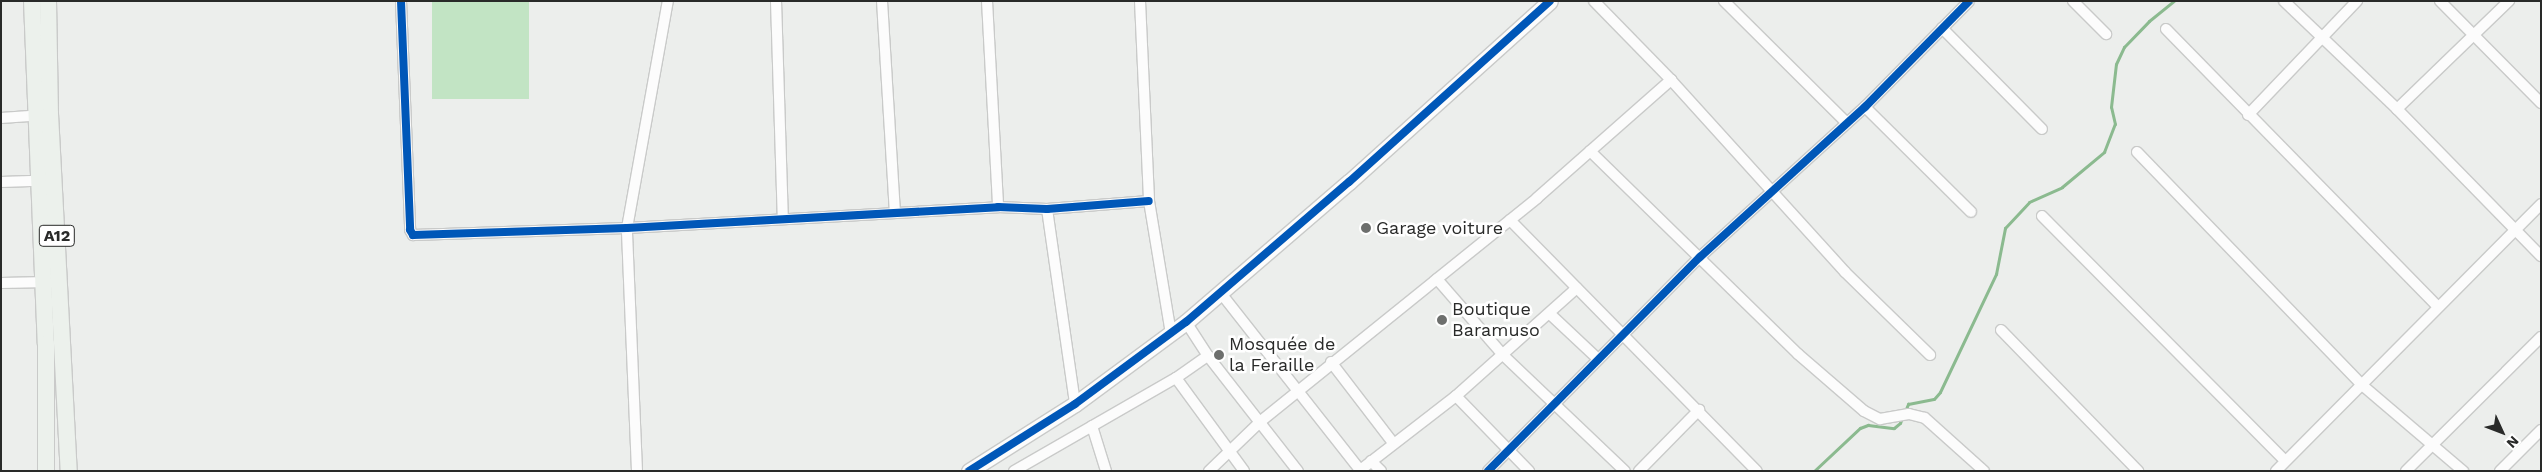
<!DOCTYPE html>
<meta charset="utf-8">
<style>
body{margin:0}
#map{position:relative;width:2542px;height:472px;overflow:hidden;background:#eceeec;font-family:"Work Sans",sans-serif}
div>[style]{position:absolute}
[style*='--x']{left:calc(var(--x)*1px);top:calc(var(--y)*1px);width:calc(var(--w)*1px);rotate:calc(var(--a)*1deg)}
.green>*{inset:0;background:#c2e4c4;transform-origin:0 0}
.stream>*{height:3px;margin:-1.5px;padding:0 1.5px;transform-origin:1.5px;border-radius:1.5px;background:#8bba8f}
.roads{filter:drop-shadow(1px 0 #c9cac9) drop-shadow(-1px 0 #c9cac9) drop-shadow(0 1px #c9cac9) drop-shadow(0 -1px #c9cac9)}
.street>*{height:10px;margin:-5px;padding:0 5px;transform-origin:5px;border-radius:5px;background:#fcfcfc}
.secondary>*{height:15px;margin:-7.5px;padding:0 7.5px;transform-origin:7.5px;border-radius:7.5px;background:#fcfcfc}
.primary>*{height:16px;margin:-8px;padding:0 8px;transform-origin:8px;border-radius:8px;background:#ecf1ec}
.cycleway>*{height:8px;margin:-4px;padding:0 4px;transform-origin:4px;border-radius:4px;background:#0057b8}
.dots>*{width:14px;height:14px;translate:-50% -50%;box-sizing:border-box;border:2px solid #fff;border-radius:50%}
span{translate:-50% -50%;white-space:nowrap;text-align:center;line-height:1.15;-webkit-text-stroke:5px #fff;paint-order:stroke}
.shield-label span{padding:1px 4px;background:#fff;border:1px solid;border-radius:4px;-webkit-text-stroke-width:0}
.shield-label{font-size:16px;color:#292a29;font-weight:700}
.poi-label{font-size:18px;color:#292a29}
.left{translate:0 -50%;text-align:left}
.frame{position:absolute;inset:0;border:2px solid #292a29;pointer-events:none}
.north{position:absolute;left:2477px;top:407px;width:50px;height:50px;-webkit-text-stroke:4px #fff;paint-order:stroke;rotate:133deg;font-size:14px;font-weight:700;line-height:20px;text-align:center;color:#292a29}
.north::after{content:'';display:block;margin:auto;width:18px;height:22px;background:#292a29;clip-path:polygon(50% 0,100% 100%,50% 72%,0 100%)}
</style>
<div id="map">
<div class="green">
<div style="left:432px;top:1px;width:97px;height:98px"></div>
</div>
<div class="stream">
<div style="--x:1814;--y:471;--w:63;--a:-43.1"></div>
<div style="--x:1860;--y:428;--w:9;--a:-21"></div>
<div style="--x:1868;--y:425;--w:26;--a:7"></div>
<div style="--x:1894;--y:428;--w:8;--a:-40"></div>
<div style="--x:1900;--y:423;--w:21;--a:-67"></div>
<div style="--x:1908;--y:404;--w:26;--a:-11"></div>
<div style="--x:1934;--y:399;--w:9;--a:-49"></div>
<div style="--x:1940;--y:392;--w:131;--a:-64.6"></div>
<div style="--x:1996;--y:274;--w:47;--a:-78.9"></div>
<div style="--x:2005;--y:228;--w:35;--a:-47"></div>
<div style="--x:2029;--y:202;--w:36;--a:-24"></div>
<div style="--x:2062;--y:187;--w:55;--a:-39.8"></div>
<div style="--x:2104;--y:152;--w:30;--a:-69"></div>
<div style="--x:2115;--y:124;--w:17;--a:-103"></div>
<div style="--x:2111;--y:107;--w:43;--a:-83.4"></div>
<div style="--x:2116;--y:64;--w:19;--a:-65"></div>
<div style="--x:2124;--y:47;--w:36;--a:-46"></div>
<div style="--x:2149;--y:21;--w:32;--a:-39"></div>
</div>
<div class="roads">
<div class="street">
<div style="--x:401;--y:1;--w:229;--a:87.7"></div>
<div style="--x:410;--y:230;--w:6;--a:59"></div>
<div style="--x:413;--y:235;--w:214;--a:-1.9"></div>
<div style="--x:627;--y:228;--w:372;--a:-3.2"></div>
<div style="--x:998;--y:207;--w:49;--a:2.3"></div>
<div style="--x:1047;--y:209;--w:102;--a:-4.5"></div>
<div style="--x:776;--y:1;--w:218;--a:88.2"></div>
<div style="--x:882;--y:1;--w:212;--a:86.5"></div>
<div style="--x:987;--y:1;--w:206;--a:86.9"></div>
<div style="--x:1140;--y:1;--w:200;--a:87.4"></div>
<div style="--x:1149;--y:201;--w:135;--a:80.6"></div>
<div style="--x:1594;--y:1;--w:110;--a:45.7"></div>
<div style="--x:1671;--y:80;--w:259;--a:47.8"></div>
<div style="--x:1845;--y:272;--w:119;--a:44.3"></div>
<div style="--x:1724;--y:1;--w:173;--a:44.8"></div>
<div style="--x:2073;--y:1;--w:47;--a:45"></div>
<div style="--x:2284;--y:1;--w:156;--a:43.7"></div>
<div style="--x:2397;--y:109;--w:206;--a:45.6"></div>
<div style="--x:2440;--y:1;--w:144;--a:45.3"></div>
<div style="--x:1942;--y:28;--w:142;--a:45.3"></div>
<div style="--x:2166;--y:29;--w:389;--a:45.6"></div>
<div style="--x:1865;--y:107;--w:149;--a:44.7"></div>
<div style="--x:2397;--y:109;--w:156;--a:-44"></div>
<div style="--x:2248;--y:115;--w:158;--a:-46.3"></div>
<div style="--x:1;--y:118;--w:39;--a:-4"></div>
<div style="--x:1590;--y:151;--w:291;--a:44.3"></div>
<div style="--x:1798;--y:354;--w:87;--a:40.8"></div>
<div style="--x:1864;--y:411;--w:18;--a:27"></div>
<div style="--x:1880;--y:419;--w:29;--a:-10"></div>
<div style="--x:1909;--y:414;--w:16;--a:14"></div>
<div style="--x:1925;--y:418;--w:79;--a:41.9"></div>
<div style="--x:2137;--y:152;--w:324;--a:46"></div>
<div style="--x:2362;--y:385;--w:133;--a:40.4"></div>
<div style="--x:1;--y:182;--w:37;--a:-2"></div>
<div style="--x:1047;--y:209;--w:197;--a:81.8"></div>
<div style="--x:2042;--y:216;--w:345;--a:45.2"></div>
<div style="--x:1510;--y:220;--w:352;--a:45.5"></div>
<div style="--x:1437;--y:279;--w:101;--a:49"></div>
<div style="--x:1503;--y:355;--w:168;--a:43.6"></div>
<div style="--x:1;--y:283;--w:47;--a:-1.2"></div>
<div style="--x:1220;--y:292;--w:226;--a:51.8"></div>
<div style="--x:1550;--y:314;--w:66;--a:43.2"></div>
<div style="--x:1186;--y:322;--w:40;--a:57.1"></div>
<div style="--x:1208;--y:356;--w:146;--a:52"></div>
<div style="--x:2001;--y:330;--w:197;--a:45.8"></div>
<div style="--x:1331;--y:362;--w:103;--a:52.5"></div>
<div style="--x:1176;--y:378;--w:115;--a:53.8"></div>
<div style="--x:1456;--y:396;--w:105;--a:45.8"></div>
<div style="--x:1092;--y:426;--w:47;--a:72.7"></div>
<div style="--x:1371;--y:461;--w:14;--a:45"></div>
<div style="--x:637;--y:471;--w:243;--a:-92.4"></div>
<div style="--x:627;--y:228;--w:231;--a:-79.8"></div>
<div style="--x:1014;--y:471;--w:187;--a:-29.9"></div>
<div style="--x:1176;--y:378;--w:39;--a:-35"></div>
<div style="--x:1209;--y:471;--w:72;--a:-43.9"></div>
<div style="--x:1261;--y:421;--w:355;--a:-38.9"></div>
<div style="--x:1537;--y:198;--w:179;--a:-41.4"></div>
<div style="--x:1359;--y:471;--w:123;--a:-37.7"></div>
<div style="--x:1456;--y:396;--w:162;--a:-41.8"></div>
<div style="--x:1488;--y:471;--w:301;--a:-45.3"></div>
<div style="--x:1700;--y:257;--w:223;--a:-42.3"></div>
<div style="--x:1865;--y:107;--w:148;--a:-45.5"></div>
<div style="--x:1639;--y:471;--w:86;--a:-45.5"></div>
<div style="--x:2276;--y:471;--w:376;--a:-45.2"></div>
<div style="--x:2406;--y:471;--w:190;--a:-44.8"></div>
<div style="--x:2500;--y:471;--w:58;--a:-45"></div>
</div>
<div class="secondary">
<div style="--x:969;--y:471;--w:125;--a:-32.3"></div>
<div style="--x:1075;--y:404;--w:138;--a:-36.5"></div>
<div style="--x:1186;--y:322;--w:215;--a:-40.7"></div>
<div style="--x:1349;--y:182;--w:270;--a:-42"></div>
</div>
<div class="primary">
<div style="--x:32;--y:1;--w:343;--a:87.7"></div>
<div style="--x:46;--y:344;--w:127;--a:90"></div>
<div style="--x:48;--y:1;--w:113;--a:89"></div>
<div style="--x:50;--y:114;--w:358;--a:87"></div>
</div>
</div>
<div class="cycleway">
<div style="--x:401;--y:1;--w:229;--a:87.7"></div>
<div style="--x:410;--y:230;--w:6;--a:59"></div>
<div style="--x:413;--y:235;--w:214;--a:-1.9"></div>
<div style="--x:627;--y:228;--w:372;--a:-3.2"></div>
<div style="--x:998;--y:207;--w:49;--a:2.3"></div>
<div style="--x:1047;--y:209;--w:102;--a:-4.5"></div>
<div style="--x:969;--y:471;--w:125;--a:-32.3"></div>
<div style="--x:1075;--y:404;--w:138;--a:-36.5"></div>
<div style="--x:1186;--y:322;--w:215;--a:-40.7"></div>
<div style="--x:1349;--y:182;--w:270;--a:-42"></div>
<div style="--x:1488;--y:471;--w:301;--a:-45.3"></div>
<div style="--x:1700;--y:257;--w:223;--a:-42.3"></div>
<div style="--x:1865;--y:107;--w:148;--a:-45.5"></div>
</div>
<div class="dots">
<div style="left:1366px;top:228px;background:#6d6f6d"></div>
<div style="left:1442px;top:320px;background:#6d6f6d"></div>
<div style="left:1219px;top:355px;background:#6d6f6d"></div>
</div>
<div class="shield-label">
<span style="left:57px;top:236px">A12</span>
</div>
<div class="poi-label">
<span class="left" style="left:1376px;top:228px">Garage voiture</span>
<span class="left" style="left:1452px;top:320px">Boutique<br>Baramuso</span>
<span class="left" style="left:1229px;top:355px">Mosquée de<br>la Feraille</span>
</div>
<div class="frame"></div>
<div class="north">N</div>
</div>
